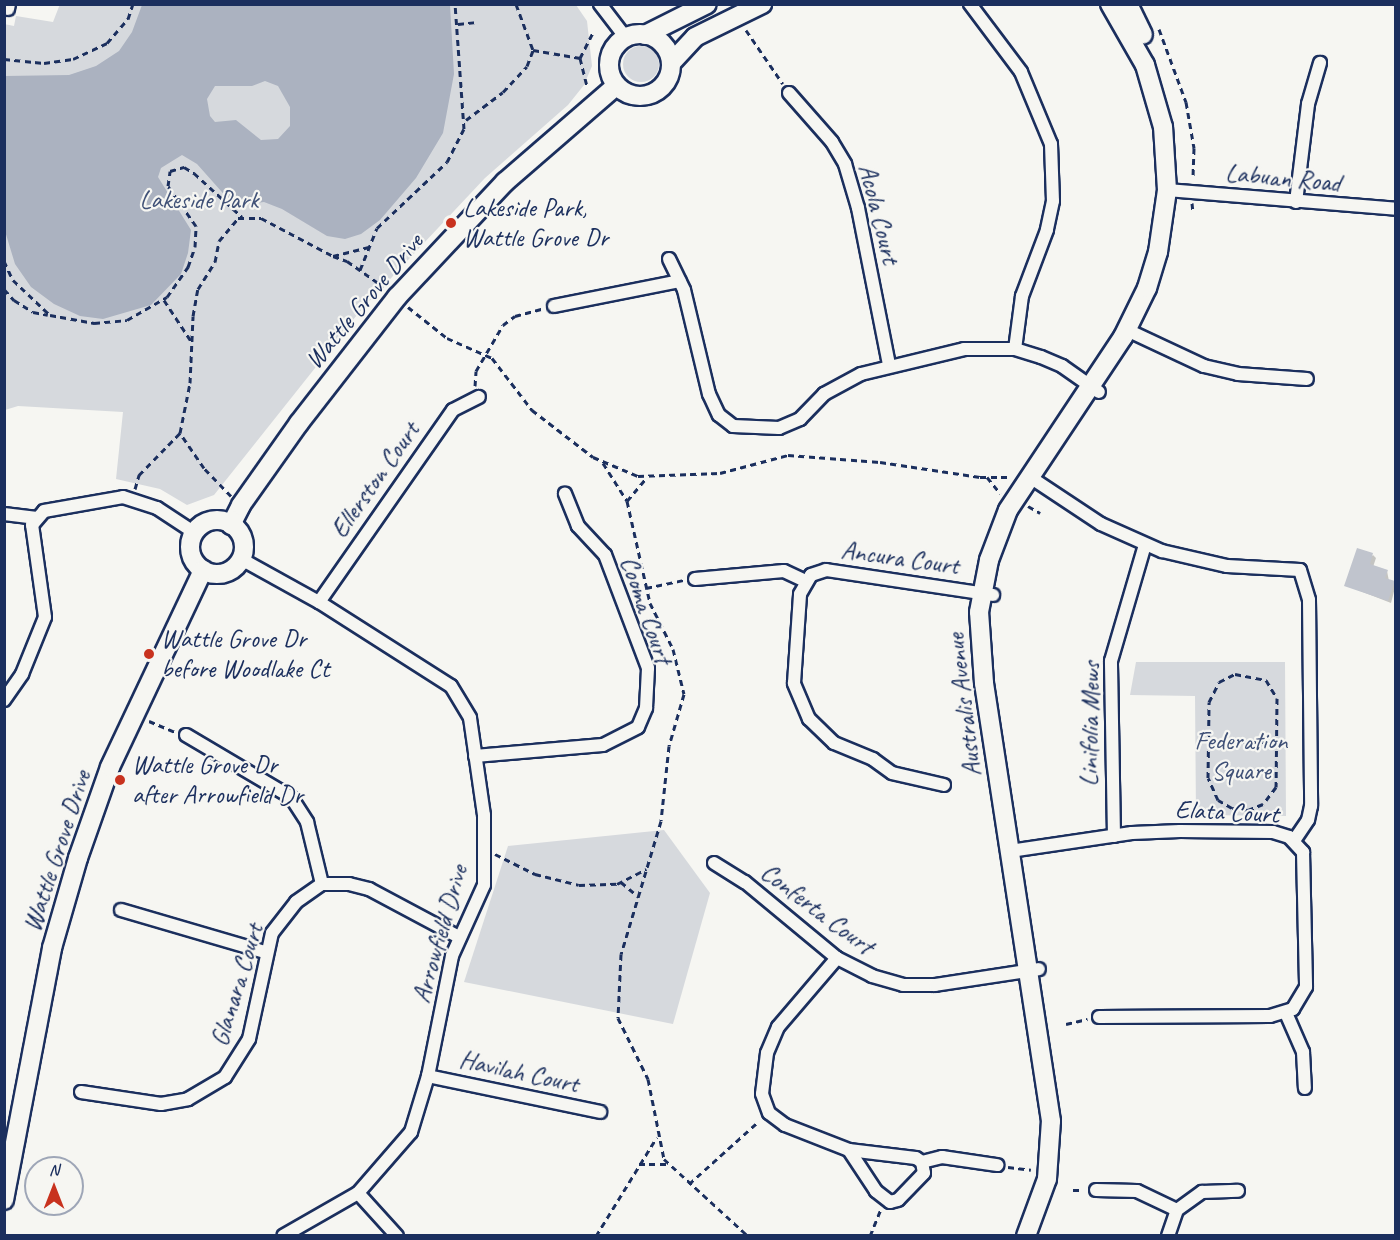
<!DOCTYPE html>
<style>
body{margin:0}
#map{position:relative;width:1400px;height:1240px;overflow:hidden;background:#f6f6f2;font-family:Caveat,sans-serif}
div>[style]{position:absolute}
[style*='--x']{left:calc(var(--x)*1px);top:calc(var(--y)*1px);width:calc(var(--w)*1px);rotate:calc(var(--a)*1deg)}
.green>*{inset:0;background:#d6d9dd}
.round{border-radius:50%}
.water>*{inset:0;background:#abb2c0}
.shadow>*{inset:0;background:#0003}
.building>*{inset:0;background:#c0c4cd}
.path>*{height:3px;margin-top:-1.5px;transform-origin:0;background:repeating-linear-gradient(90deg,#1b2f5e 0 6px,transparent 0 10.5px)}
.roads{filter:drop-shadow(2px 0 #1b2f5e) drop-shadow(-2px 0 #1b2f5e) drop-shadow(0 2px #1b2f5e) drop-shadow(0 -2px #1b2f5e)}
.street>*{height:12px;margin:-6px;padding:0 6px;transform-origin:6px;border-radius:6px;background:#f6f6f2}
.secondary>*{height:18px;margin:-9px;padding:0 9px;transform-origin:9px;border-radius:9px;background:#f6f6f2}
.secondary>.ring{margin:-9px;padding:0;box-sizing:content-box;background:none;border:18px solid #f6f6f2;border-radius:50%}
.dots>*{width:16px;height:16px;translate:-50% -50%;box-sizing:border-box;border:3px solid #f6f6f2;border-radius:50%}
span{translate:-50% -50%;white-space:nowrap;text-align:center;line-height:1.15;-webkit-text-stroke:4.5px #f6f6f2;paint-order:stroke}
.street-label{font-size:26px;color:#1b2f5e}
.park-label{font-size:26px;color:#405177}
.poi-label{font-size:26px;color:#1b2f5e}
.left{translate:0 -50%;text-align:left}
.frame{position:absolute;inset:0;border:6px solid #1b2f5e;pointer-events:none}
.north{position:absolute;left:24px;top:1156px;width:60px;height:60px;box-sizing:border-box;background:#f6f6f2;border:2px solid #9ea6b7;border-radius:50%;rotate:0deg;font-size:16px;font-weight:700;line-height:24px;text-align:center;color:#1b2f5e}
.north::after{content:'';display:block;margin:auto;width:21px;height:27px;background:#c8321e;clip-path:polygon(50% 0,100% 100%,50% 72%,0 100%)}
</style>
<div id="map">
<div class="green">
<div style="clip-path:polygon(60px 4px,576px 5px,587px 21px,592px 66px,584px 85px,568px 105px,485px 178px,362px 309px,214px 495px,187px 505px,160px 489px,116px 479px,123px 412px,18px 406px,5px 410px,4px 24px,14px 26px,16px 16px,53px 22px)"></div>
<div class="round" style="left:623px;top:46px;width:36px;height:36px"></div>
<div style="clip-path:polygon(1136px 662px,1285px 662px,1286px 816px,1196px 815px,1195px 696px,1130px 695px)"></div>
<div style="clip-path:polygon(664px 830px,710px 893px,673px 1024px,464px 982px,508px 846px)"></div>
</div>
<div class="water">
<div style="clip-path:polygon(evenodd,450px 5px,454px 74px,443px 133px,416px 178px,380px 220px,361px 234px,345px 239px,327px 236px,282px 209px,264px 202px,247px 204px,229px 200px,197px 164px,182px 155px,161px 168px,158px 177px,191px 230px,188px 253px,181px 274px,151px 305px,103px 319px,80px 316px,54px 304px,31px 287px,15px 264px,5px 231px,5px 76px,69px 75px,96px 66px,119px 51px,132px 32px,142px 5px,450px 5px,265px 81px,278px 86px,290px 107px,290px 126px,278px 139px,261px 140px,236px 120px,215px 122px,210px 116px,207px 99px,215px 86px,252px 86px,265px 81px)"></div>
</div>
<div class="shadow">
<div style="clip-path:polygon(1373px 555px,1376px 558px,1373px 567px,1387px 571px,1389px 581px,1396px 584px,1391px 603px,1345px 585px)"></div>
</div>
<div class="building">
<div style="clip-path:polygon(1357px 548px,1373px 553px,1370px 564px,1388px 570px,1385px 578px,1395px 581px,1388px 601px,1344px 586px)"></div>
</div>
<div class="path">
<div style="--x:516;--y:4;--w:49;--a:69.7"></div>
<div style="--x:458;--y:24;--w:18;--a:-6"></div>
<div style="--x:1159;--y:29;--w:78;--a:69.7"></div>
<div style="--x:1186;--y:102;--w:47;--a:80.1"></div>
<div style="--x:1194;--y:148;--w:31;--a:92"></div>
<div style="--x:746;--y:30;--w:65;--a:55.6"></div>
<div style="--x:580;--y:58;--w:28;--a:-63"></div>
<div style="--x:4;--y:59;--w:40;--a:5.7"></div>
<div style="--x:44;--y:63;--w:29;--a:-8"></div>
<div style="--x:73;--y:59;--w:38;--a:-25"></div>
<div style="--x:107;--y:43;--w:32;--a:-49"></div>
<div style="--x:128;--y:19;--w:16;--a:-72"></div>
<div style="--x:466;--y:120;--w:46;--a:-37.1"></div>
<div style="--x:503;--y:92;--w:35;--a:-47"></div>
<div style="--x:527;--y:66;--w:17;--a:-69"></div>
<div style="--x:533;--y:50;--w:48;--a:9.7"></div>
<div style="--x:580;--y:58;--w:29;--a:76"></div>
<div style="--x:1192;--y:203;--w:10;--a:84"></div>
<div style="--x:333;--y:256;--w:15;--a:20"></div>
<div style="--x:347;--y:261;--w:45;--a:35.1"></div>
<div style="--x:4;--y:261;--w:21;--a:65"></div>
<div style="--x:13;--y:280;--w:51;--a:43.4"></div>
<div style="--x:50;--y:315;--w:45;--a:10.3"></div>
<div style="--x:94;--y:323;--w:33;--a:-5"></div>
<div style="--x:127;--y:320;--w:46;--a:-29.9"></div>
<div style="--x:167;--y:297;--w:37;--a:-55"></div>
<div style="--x:188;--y:267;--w:21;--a:-71"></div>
<div style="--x:195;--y:247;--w:21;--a:-87"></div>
<div style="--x:196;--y:226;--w:49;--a:-125"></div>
<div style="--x:168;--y:186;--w:15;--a:-82"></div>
<div style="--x:170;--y:171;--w:15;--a:-16"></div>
<div style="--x:184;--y:167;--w:12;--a:31"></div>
<div style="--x:194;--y:173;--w:65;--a:42.5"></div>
<div style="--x:360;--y:270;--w:45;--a:-68"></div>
<div style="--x:377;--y:228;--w:96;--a:-43.3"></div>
<div style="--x:447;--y:162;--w:37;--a:-63"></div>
<div style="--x:464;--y:129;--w:125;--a:-94.1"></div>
<div style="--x:4;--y:289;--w:15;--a:48"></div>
<div style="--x:14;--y:300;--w:22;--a:32"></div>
<div style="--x:33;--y:312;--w:15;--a:11"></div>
<div style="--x:164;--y:300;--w:49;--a:56.6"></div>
<div style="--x:408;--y:307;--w:50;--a:38.5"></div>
<div style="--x:447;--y:338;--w:49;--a:24"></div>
<div style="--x:492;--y:358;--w:66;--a:52.4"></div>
<div style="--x:532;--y:410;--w:77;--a:37.6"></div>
<div style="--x:593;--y:457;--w:49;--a:22.9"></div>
<div style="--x:638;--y:476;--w:82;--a:-2.1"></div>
<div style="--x:720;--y:473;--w:70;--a:-14.8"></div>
<div style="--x:788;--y:455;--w:92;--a:4.4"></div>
<div style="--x:880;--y:462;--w:101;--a:8.5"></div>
<div style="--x:980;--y:477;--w:31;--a:0"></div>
<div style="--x:475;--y:386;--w:15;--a:-86"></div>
<div style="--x:476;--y:371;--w:53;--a:-59.6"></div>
<div style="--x:503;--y:325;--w:15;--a:-37"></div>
<div style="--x:515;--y:316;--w:30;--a:-15"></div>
<div style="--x:603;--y:463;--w:45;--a:57.7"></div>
<div style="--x:627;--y:501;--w:105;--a:77.3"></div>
<div style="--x:650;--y:603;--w:51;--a:63.4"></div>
<div style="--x:673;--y:649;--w:46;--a:76.3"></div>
<div style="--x:684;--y:694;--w:54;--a:106.1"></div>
<div style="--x:669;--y:746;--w:75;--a:96.1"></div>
<div style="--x:661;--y:821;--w:139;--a:106.7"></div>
<div style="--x:621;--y:954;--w:64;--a:92.7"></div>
<div style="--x:618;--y:1018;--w:68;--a:63.8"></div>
<div style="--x:648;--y:1079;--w:82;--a:78.7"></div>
<div style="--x:664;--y:1159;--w:114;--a:42.5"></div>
<div style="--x:987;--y:477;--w:21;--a:51"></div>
<div style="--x:135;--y:489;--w:15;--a:-74"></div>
<div style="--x:139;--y:475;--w:59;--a:-45.7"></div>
<div style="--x:231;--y:496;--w:39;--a:-134"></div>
<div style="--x:204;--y:468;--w:42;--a:-124.4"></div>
<div style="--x:180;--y:433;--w:51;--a:-78.7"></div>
<div style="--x:190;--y:383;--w:67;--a:-87.4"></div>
<div style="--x:193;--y:316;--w:27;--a:-80"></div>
<div style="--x:198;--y:289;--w:32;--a:-58"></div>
<div style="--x:215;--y:262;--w:21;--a:-79"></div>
<div style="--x:219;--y:241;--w:30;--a:-50"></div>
<div style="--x:238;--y:218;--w:23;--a:0"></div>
<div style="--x:261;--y:218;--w:81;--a:27.8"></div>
<div style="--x:333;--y:256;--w:37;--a:-14"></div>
<div style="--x:627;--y:501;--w:31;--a:-50"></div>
<div style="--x:1028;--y:506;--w:14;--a:30"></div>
<div style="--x:646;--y:588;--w:38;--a:-12"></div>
<div style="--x:1235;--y:674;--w:32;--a:11"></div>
<div style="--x:1266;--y:680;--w:21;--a:59"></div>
<div style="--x:1277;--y:698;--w:89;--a:90.6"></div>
<div style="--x:1276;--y:787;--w:21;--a:127"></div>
<div style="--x:1263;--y:804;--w:16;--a:158"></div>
<div style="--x:1248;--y:810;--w:16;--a:-173"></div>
<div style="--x:1232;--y:808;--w:16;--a:-150"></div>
<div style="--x:1218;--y:800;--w:24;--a:-114"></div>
<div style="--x:1208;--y:778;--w:76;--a:-89.2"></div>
<div style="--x:1209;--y:702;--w:22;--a:-63"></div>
<div style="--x:1219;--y:682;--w:18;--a:-27"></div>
<div style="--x:149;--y:721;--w:28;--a:23"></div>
<div style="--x:1208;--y:742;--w:70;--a:0"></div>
<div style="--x:495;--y:854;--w:45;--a:26.6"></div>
<div style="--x:535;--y:874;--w:45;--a:14"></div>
<div style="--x:579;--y:885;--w:38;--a:-2"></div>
<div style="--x:617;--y:884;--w:33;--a:-27"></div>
<div style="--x:621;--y:882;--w:23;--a:40"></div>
<div style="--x:1066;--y:1024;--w:22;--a:-13"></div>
<div style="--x:639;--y:1164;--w:28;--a:0"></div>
<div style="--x:1008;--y:1167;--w:23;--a:7"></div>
<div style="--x:689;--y:1184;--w:94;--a:-42"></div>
<div style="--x:1073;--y:1190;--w:10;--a:0"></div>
<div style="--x:596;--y:1236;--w:116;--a:-58.4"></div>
<div style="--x:870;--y:1236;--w:29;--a:-68"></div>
</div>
<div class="roads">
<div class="street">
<div style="--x:600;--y:4;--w:43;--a:52.6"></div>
<div style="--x:970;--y:4;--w:85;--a:53.1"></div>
<div style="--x:1021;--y:72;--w:78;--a:67.4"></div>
<div style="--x:1051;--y:144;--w:57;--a:88"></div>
<div style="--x:1053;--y:201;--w:30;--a:102"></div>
<div style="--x:1047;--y:230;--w:71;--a:110.7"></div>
<div style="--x:1022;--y:296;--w:53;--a:97.5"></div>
<div style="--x:8;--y:9;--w:5;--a:-79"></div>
<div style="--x:789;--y:93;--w:65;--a:48.7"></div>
<div style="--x:832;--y:142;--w:26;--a:59"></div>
<div style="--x:845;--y:164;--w:46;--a:73.5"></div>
<div style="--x:858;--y:208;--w:159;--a:78.8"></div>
<div style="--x:1167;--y:190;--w:230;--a:4.7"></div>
<div style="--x:1296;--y:202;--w:99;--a:-83"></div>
<div style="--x:1308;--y:104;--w:43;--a:-73.7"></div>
<div style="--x:669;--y:259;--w:34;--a:64"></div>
<div style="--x:684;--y:290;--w:107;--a:76.5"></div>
<div style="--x:709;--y:394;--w:23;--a:65"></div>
<div style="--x:719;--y:415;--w:18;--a:38"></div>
<div style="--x:733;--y:426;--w:46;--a:2.5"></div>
<div style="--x:779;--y:428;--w:23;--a:-23"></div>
<div style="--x:800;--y:419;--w:35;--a:-46"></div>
<div style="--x:824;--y:394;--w:42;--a:-28.4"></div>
<div style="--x:861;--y:374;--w:106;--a:-13.6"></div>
<div style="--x:964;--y:349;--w:51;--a:0"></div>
<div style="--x:1015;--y:349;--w:27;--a:17"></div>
<div style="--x:1041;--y:357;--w:23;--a:23"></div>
<div style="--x:1062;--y:366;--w:45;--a:35.1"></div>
<div style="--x:554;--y:306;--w:128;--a:-11.2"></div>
<div style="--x:1127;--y:330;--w:85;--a:25.1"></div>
<div style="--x:1204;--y:366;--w:35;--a:13"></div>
<div style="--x:1238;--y:374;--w:69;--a:4.1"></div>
<div style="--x:1030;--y:477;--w:85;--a:33.5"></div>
<div style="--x:1101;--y:524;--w:67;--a:23.9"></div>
<div style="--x:1162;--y:551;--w:67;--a:13"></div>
<div style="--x:1227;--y:566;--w:73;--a:3.1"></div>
<div style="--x:1300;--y:570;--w:31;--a:73"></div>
<div style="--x:1309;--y:600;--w:206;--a:89.4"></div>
<div style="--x:1311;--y:806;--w:14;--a:102"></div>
<div style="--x:1308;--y:820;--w:25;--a:124"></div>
<div style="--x:4;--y:514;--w:31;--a:7"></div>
<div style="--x:241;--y:559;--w:89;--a:28.9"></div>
<div style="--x:319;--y:602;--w:156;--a:32.5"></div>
<div style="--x:451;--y:686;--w:37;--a:59"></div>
<div style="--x:470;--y:718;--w:98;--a:81.8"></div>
<div style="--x:484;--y:815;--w:70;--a:90"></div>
<div style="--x:484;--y:885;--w:78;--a:114.3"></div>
<div style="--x:452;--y:956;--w:122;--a:101.3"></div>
<div style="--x:428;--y:1076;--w:59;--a:106.9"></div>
<div style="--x:411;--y:1132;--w:81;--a:131"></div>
<div style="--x:358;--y:1193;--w:86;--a:150.2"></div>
<div style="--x:695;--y:579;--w:89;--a:-5.1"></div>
<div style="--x:784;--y:571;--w:23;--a:25"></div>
<div style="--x:319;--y:602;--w:234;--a:-55.1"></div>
<div style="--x:453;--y:410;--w:29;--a:-27"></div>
<div style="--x:4;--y:700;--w:32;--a:-55"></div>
<div style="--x:22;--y:674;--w:61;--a:-68"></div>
<div style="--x:45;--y:617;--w:93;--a:-98"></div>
<div style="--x:32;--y:525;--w:18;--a:-49"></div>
<div style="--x:44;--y:511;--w:80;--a:-10"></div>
<div style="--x:123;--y:497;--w:36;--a:18"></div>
<div style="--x:157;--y:508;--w:45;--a:33.3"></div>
<div style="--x:186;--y:735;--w:122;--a:30.6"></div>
<div style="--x:291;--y:797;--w:30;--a:57"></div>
<div style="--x:307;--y:822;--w:64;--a:76.4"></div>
<div style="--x:475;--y:756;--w:128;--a:-4.9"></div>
<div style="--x:603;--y:745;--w:39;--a:-27"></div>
<div style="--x:638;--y:727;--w:21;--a:-67"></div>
<div style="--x:646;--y:708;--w:40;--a:-87.1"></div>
<div style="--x:648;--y:668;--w:121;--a:-110.8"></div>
<div style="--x:605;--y:555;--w:40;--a:-133"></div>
<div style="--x:578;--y:526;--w:35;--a:-112"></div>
<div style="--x:944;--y:785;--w:53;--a:-167"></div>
<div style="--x:892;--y:773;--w:24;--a:-144"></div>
<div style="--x:873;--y:759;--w:42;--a:-157.7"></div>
<div style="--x:834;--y:743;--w:35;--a:-136"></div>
<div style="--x:809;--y:719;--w:39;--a:-113"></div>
<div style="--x:794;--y:683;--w:89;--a:-86.1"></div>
<div style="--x:800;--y:594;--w:22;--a:-60"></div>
<div style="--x:811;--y:575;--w:16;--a:-18"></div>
<div style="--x:826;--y:570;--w:169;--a:8.5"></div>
<div style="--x:1114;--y:836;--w:175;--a:-91"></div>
<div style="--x:1111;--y:661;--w:121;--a:-73.7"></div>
<div style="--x:1010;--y:851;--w:123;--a:-8.4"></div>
<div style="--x:1132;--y:833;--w:48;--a:-2.4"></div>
<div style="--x:1180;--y:831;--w:93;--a:0.6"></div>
<div style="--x:1273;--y:832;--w:17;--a:17"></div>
<div style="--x:1289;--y:837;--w:21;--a:47"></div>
<div style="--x:1303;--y:852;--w:135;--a:88.7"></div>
<div style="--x:1306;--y:987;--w:26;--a:121"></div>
<div style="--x:1293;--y:1009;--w:24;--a:163"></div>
<div style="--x:1270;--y:1016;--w:171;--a:179.7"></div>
<div style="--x:714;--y:863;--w:36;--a:32"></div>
<div style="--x:745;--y:882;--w:119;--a:39.6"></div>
<div style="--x:837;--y:958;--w:39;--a:27"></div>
<div style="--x:872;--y:976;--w:32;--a:16"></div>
<div style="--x:903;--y:985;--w:32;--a:0"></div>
<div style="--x:935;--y:985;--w:105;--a:-8.7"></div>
<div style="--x:121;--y:910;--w:150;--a:16.3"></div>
<div style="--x:837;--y:958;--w:91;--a:130.5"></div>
<div style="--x:778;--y:1027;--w:28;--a:113"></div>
<div style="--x:767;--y:1053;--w:41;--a:97"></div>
<div style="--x:762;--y:1094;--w:20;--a:70"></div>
<div style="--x:769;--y:1113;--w:20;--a:37"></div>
<div style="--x:785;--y:1125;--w:69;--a:21.3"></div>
<div style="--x:849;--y:1150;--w:67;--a:6.8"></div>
<div style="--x:916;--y:1158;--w:7;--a:34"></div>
<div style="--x:922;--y:1162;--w:11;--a:80"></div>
<div style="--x:924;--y:1173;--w:37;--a:134"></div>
<div style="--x:898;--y:1200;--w:8;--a:166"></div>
<div style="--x:890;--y:1202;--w:18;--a:-142"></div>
<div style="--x:876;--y:1191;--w:49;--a:-123.4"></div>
<div style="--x:1286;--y:1013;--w:43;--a:66.4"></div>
<div style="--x:1303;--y:1052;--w:36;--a:87"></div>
<div style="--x:428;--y:1076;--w:176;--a:11.8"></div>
<div style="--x:81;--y:1092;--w:81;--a:8.5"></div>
<div style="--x:161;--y:1104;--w:27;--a:-10"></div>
<div style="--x:188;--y:1099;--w:43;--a:-30.7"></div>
<div style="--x:225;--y:1077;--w:45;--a:-57.7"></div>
<div style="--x:249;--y:1039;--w:108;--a:-77.8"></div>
<div style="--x:272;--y:933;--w:39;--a:-52"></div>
<div style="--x:296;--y:902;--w:32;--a:-35"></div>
<div style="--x:322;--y:884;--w:27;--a:0"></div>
<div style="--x:349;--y:884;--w:21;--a:14"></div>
<div style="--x:369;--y:889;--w:102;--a:28.1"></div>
<div style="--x:922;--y:1162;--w:21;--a:-14"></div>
<div style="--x:942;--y:1157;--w:56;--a:8.3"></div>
<div style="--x:1096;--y:1190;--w:41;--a:1.4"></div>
<div style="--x:1137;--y:1191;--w:44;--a:25.4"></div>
<div style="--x:1177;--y:1210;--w:31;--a:-36"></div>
<div style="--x:1202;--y:1192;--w:36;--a:-2"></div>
<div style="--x:358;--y:1193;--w:58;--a:47.8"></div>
<div style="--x:1168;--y:1236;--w:28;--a:-71"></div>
</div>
<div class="secondary">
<div style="--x:1128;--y:4;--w:34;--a:64"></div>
<div class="ring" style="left:609px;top:34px;width:44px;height:44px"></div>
<div style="--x:645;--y:35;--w:69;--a:-26.6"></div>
<div style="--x:671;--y:63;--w:35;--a:-47"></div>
<div style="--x:695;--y:37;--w:75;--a:-26.2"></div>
<div class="ring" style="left:190px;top:520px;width:36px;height:36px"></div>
<div style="--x:231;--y:525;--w:22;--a:-63"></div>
<div style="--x:241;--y:505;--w:100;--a:-54.7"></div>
<div style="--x:299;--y:423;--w:160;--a:-52.1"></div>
<div style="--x:397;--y:297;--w:158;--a:-46.8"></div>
<div style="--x:505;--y:182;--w:147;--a:-40.9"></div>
<div style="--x:4;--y:1200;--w:257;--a:-79.2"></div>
<div style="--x:52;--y:948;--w:94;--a:-73.9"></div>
<div style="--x:78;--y:858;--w:96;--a:-70.6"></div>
<div style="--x:110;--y:767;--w:218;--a:-64.7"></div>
<div style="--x:1026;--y:1236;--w:61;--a:-69.8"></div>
<div style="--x:1047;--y:1179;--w:58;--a:-86.1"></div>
<div style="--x:1051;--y:1121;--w:443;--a:-98.7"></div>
<div style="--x:984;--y:683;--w:71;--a:-94"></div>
<div style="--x:979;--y:612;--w:53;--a:-79.1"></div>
<div style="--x:989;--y:560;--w:53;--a:-69.2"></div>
<div style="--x:1008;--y:510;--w:208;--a:-56.4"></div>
<div style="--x:1123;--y:337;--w:55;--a:-63.9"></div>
<div style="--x:1147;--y:288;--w:38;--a:-73"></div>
<div style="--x:1158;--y:252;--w:63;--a:-81.7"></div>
<div style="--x:1167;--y:190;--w:63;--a:-93.6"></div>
<div style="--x:1163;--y:127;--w:65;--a:-106.2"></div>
<div style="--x:1145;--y:65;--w:70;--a:-119.8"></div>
</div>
</div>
<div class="dots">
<div style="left:451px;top:223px;background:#c8321e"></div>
<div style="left:149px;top:654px;background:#c8321e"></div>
<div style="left:120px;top:780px;background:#c8321e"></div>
</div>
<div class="street-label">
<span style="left:1283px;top:178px;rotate:5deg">Labuan Road</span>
<span style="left:879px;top:214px;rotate:76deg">Acola Court</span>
<span style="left:364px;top:301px;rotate:-50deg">Wattle Grove Drive</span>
<span style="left:375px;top:480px;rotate:-55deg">Ellerston Court</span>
<span style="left:900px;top:558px;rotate:8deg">Ancura Court</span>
<span style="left:646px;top:610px;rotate:71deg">Cooma Court</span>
<span style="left:964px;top:705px;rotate:-97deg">Australis Avenue</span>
<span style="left:1090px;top:724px;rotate:-89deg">Linifolia Mews</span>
<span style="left:1227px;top:812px;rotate:3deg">Elata Court</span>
<span style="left:57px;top:851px;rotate:-72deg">Wattle Grove Drive</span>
<span style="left:817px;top:909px;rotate:37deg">Conferta Court</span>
<span style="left:440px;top:934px;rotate:-74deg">Arrowfield Drive</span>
<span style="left:237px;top:985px;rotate:-73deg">Glanara Court</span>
<span style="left:519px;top:1072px;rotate:12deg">Havilah Court</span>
</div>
<div class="park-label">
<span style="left:199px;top:200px">Lakeside Park</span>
<span style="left:1241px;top:756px">Federation<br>Square</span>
</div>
<div class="poi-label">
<span class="left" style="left:463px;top:223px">Lakeside Park,<br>Wattle Grove Dr</span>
<span class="left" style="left:161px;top:654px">Wattle Grove Dr<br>before Woodlake Ct</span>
<span class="left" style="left:132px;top:780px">Wattle Grove Dr<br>after Arrowfield Dr</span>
</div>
<div class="frame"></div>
<div class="north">N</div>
</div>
